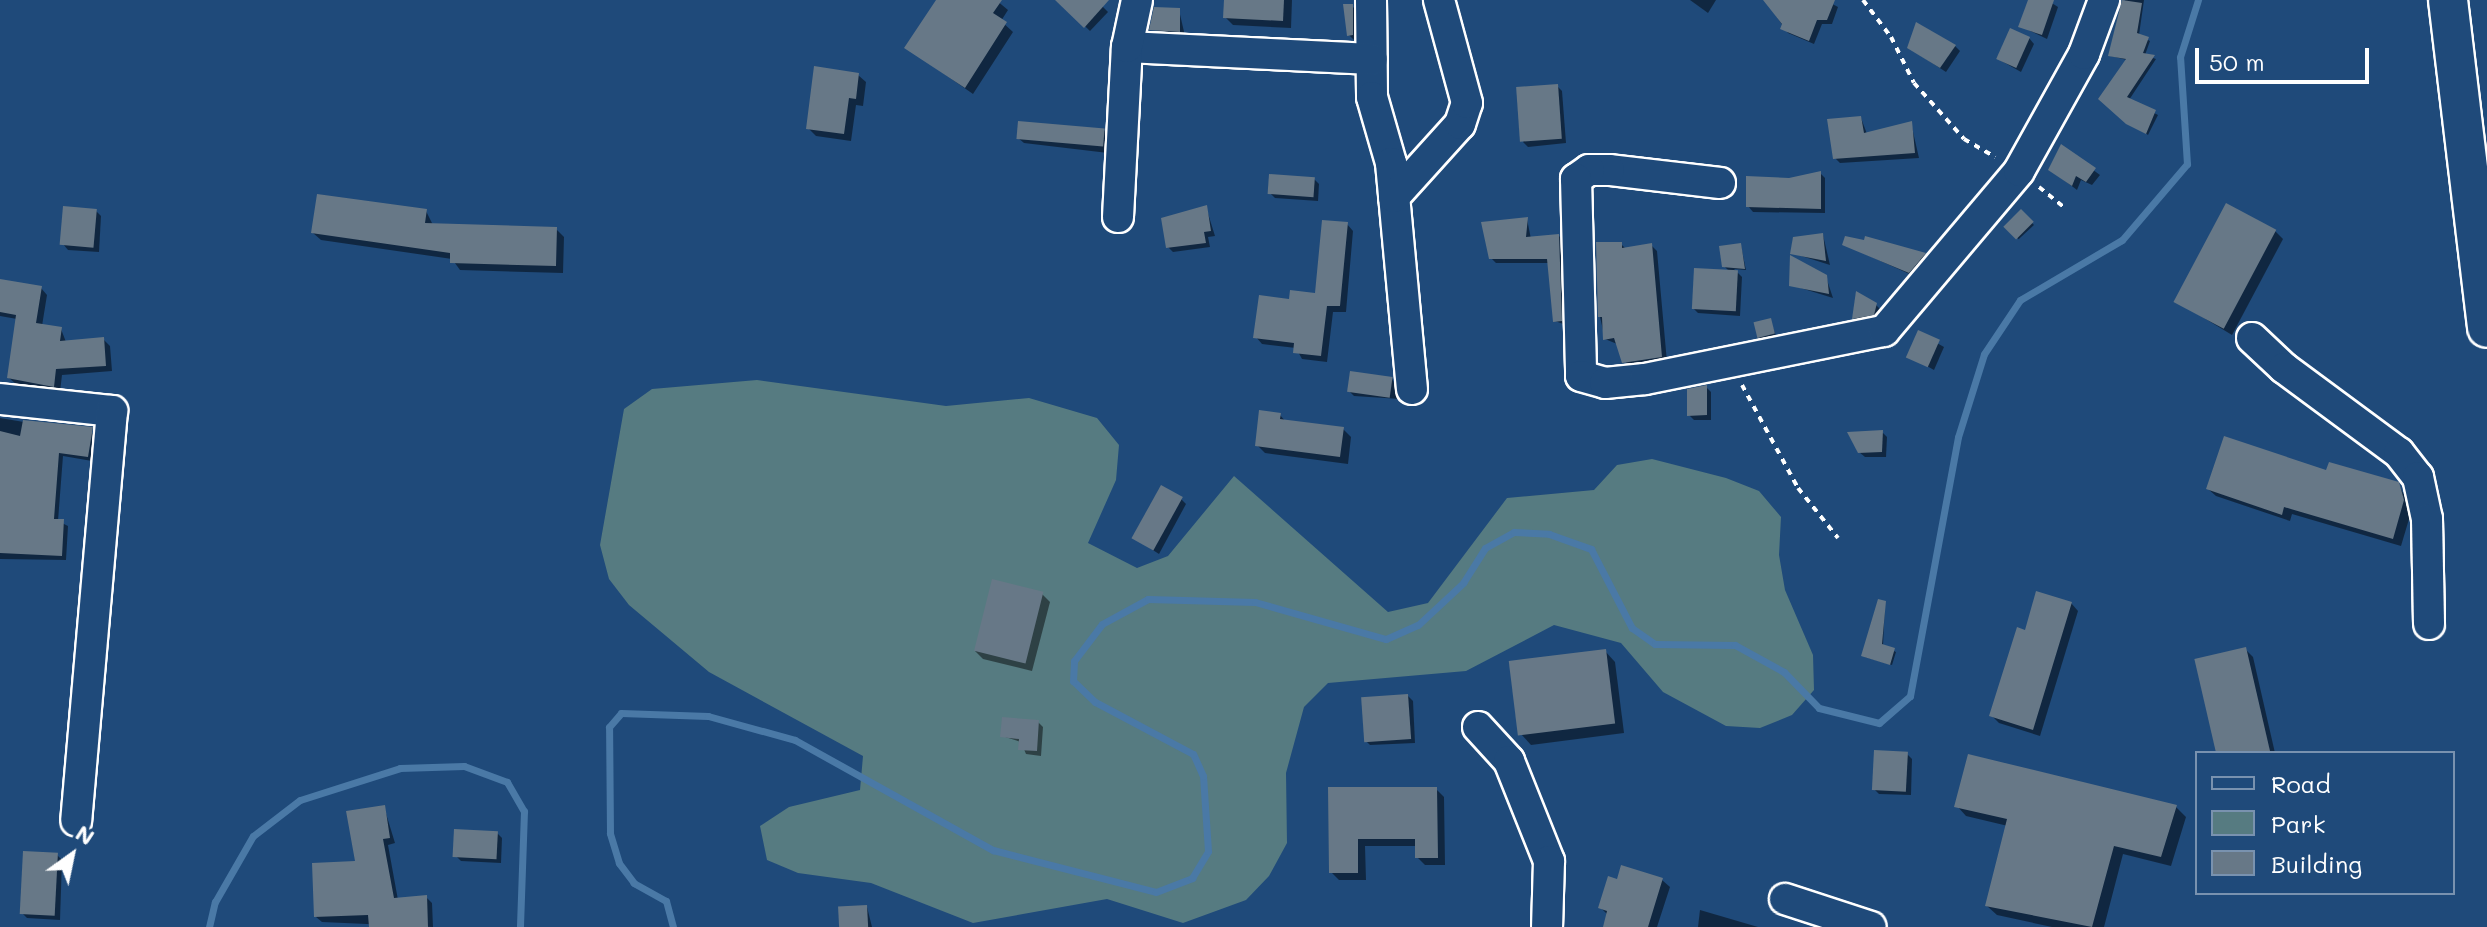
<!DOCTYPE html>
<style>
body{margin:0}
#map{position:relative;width:2487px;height:927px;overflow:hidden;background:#1f4a7a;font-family:Mali,sans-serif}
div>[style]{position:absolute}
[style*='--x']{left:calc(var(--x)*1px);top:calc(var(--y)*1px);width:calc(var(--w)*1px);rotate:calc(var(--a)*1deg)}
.green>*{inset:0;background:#567b81}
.shadow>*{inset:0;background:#0007;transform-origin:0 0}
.stream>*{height:7px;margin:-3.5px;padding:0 3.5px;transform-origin:3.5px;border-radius:3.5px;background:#4a79a6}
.building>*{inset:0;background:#677887;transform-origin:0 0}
.path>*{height:4px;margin-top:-2px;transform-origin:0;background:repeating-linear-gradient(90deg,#fff 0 6px,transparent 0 12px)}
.roads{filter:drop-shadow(2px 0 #fff) drop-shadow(-2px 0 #fff) drop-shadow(0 2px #fff) drop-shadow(0 -2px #fff)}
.minor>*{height:30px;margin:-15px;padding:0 15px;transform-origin:15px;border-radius:15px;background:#1f4a7a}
.major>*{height:38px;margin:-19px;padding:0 19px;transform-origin:19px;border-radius:19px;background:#1f4a7a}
span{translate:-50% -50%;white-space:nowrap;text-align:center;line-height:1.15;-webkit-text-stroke:6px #1f4a7a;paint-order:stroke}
.legend{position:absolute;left:2195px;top:751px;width:260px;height:144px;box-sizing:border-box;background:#1f4a7a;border:2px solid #7992af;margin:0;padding:10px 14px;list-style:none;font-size:24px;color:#fff}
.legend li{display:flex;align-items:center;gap:16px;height:40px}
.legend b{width:40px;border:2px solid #7992af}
.north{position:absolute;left:32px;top:815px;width:80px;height:80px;-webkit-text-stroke:6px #1f4a7a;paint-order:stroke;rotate:33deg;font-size:22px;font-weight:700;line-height:32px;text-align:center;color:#fff}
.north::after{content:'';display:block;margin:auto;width:28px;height:36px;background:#fff;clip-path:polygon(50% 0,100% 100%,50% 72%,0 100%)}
.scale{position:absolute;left:2195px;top:48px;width:174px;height:36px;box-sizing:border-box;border:4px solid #fff;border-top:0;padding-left:10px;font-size:24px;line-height:28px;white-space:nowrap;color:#fff;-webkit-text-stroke:6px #1f4a7a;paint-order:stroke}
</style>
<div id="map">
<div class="green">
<div style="clip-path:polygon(757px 380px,946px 406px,1029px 398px,1097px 418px,1119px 445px,1116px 480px,1088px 543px,1137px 568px,1168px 556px,1234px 476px,1388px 612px,1428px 603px,1507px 498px,1594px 490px,1617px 465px,1652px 459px,1726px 478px,1759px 491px,1781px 517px,1779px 555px,1785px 590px,1813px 655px,1814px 690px,1792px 715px,1760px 728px,1726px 726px,1663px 692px,1621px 643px,1554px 625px,1466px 671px,1328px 683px,1304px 707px,1286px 773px,1287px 843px,1269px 876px,1246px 900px,1183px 923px,1107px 899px,973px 923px,871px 883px,798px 873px,767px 860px,760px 826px,789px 807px,860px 790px,863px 756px,709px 672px,629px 605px,609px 579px,600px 545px,624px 409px,652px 389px)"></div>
</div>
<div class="shadow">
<div style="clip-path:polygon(938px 0,996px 0,1008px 10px,1001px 21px,1013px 32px,973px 94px,907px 48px)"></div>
<div style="clip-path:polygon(1058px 0,1096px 0,1108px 12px,1090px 31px)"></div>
<div style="clip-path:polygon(1226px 0,1292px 0,1291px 28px,1233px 25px,1225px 17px)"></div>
<div style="clip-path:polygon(1690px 0,1716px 0,1708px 13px)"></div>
<div style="clip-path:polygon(1765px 0,1825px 0,1838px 7px,1832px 24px,1822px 24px,1814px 44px,1788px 33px)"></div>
<div style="clip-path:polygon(2030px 0,2047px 0,2058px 7px,2047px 39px,2020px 26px)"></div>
<div style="clip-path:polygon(2125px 0,2144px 0,2139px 35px,2150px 41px,2145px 55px,2156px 59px,2129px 100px,2158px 115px,2148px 135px,2101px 99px,2127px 60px,2111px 56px)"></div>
<div style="clip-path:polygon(1352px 6px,1357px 11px,1354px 40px,1349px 35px)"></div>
<div style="clip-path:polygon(1179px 10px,1185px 36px,1151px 29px)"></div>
<div style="clip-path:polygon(2029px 38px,2034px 44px,2021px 72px,1998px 59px)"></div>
<div style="clip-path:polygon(1955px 46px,1960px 51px,1946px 72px,1909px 48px)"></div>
<div style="clip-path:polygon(858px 75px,866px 82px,863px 106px,856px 105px,851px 141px,816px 136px,808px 128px)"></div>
<div style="clip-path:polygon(1557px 86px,1562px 91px,1566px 143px,1528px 147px,1523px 142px)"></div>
<div style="clip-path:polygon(1861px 118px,1867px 134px,1911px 123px,1919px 158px,1840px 163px,1835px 158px)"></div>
<div style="clip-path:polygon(1104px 130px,1109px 135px,1108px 153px,1024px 143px,1018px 138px)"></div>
<div style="clip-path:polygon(2062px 147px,2100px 175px,2092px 185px,2081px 180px,2077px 190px,2056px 174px)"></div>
<div style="clip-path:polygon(1820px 173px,1825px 178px,1825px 213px,1753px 212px,1748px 206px,1789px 180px)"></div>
<div style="clip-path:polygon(1314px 179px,1319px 184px,1318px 201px,1275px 198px,1270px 193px)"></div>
<div style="clip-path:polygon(1206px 207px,1215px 236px,1208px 237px,1210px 247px,1173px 252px,1168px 247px)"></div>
<div style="clip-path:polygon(96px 211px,101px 216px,99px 252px,68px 250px,63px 244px)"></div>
<div style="clip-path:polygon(426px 211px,433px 225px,556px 229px,564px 237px,563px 273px,460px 270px,452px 259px,321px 240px,313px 233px)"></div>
<div style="left:2021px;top:211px;width:19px;height:21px;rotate:47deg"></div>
<div style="clip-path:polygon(1527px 219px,1531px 239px,1559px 236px,1564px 241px,1566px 325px,1555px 321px,1549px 263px,1496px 263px,1491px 258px)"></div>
<div style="clip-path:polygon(1347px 224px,1353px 231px,1346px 312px,1333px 312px,1327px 362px,1302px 359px,1296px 348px,1262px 344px,1256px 337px,1291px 301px,1317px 296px)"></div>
<div style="clip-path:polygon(2275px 231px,2283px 239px,2232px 335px,2176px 301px)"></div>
<div style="clip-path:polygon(1823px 235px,1830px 265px,1792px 253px)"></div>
<div style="clip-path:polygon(1867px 238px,1925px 255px,1928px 259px,1914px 276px,1845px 245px,1866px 243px)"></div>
<div style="clip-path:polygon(1621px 244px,1626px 249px,1651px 245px,1657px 251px,1667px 362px,1629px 368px,1617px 344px,1605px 339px,1600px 317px)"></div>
<div style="clip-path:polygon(1741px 246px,1746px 270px,1734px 269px,1742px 277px,1740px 316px,1698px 313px,1693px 308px,1729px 271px,1724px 266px)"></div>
<div style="clip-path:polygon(1826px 277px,1833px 298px,1791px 285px)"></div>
<div style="clip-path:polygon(0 281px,41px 288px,47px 295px,42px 326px,61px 329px,66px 342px,103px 339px,110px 346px,112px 371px,62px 375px,60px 392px,16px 384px,9px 378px,17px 319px,0 316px)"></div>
<div style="clip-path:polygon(1876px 305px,1881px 310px,1879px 319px,1859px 323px,1854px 318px)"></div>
<div style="clip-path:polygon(1770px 320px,1776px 336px,1761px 339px,1759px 337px)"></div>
<div style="clip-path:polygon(1919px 333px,1944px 347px,1934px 370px,1909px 356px)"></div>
<div style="clip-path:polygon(1392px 378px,1400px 399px,1354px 396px,1349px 391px)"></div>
<div style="clip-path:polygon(1706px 387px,1711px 392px,1711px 420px,1694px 420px,1689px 415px)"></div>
<div style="clip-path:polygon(1280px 415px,1286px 422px,1343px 429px,1351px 437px,1348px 464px,1265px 453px,1257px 445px)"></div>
<div style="clip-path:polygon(0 418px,96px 434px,92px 461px,63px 456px,58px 521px,68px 526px,66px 560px,0 559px)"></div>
<div style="clip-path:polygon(1882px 432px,1887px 437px,1886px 457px,1865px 457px,1859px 452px)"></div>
<div style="clip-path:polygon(2327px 473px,2398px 484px,2412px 509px,2401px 546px,2292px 514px,2290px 521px,2216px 496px,2208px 489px)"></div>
<div style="clip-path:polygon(1181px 499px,1186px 504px,1159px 554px,1134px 538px)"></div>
<div style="clip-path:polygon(1042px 594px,1050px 602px,1032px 671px,983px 659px,975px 651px)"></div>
<div style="clip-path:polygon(1885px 603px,1883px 646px,1896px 652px,1892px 665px,1865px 657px)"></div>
<div style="clip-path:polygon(2071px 603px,2078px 611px,2040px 736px,1999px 723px,1992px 716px,2027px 632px)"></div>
<div style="clip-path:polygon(2245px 649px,2253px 657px,2275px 753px,2218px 753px)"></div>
<div style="clip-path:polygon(1605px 651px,1615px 662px,1624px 733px,1531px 745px,1521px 734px)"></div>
<div style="clip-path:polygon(1408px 696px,1413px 701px,1415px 743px,1370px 745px,1365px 740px)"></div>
<div style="clip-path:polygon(1038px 722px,1043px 727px,1041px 756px,1026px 754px,1021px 742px,1002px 736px)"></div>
<div style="clip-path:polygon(1907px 754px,1912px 759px,1911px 795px,1879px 794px,1874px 789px)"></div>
<div style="clip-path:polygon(1969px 756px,2176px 807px,2186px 817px,2171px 866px,2123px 854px,2104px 927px,2052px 927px,1997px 915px,1987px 906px,2008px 826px,1966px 816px,1957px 806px)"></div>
<div style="clip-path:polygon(1330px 789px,1436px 789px,1444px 797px,1445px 865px,1425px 865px,1417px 857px,1417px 846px,1365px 846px,1366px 880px,1339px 880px,1331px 872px)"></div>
<div style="clip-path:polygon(384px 807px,395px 843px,388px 845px,398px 900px,426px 897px,432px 903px,433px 927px,322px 922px,316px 917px,358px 863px)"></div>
<div style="clip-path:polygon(497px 833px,502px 838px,501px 863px,461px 861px,456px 856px)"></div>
<div style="clip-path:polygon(57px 855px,62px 860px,60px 920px,27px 918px,22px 913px)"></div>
<div style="clip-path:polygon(1662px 880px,1670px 887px,1657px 927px,1608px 927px,1608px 915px,1601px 908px,1618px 882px)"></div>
<div style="clip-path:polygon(867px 907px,872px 927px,841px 927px)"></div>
<div style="clip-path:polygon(1700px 910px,1758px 927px,1698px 927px)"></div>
</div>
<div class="stream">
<div style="--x:209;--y:927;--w:26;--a:-77"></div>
<div style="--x:215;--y:902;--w:76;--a:-60.1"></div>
<div style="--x:253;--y:836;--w:59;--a:-37.5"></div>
<div style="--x:300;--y:800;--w:105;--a:-17.7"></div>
<div style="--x:400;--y:768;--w:64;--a:-1.8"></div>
<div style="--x:464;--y:766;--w:46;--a:20.4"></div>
<div style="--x:507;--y:782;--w:34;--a:60"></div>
<div style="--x:524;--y:811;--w:116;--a:92"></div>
<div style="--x:673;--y:927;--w:27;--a:-105"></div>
<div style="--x:666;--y:901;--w:37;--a:-151"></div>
<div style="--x:634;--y:883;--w:25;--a:-127"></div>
<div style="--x:619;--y:863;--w:31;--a:-107"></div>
<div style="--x:610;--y:833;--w:106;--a:-90.5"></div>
<div style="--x:609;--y:727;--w:18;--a:-49"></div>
<div style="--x:621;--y:713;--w:87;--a:2"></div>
<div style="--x:708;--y:716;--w:90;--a:15.4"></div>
<div style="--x:795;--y:740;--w:227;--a:29.1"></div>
<div style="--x:993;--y:850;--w:168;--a:14.4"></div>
<div style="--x:1156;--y:892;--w:39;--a:-21"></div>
<div style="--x:1192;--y:878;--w:31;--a:-59"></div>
<div style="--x:1208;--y:851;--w:75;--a:-93.8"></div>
<div style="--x:1203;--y:776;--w:24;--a:-114"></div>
<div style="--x:1193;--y:754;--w:111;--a:-152"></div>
<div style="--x:1095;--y:702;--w:30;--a:-136"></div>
<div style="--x:1073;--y:681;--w:20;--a:-87"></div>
<div style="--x:1074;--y:661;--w:46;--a:-52.9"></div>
<div style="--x:1102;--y:624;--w:52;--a:-28.5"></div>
<div style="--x:1148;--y:599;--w:107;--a:1.6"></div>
<div style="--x:1255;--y:602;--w:136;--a:15.8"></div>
<div style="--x:1386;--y:639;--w:35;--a:-24"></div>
<div style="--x:1418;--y:625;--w:62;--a:-43"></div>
<div style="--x:1463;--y:583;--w:41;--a:-57.8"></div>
<div style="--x:1485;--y:548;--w:33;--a:-29"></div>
<div style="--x:1514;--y:532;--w:35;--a:3"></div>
<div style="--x:1549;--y:534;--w:45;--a:19.7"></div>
<div style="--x:1591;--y:549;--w:89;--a:62.6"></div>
<div style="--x:1632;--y:628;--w:28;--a:35"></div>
<div style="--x:1655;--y:644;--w:80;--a:0.7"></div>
<div style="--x:1735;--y:645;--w:56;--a:28.9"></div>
<div style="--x:1784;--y:672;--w:50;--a:45.8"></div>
<div style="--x:1819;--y:708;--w:62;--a:14"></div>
<div style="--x:1879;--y:723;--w:41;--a:-41.1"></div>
<div style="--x:1910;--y:696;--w:263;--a:-79.5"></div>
<div style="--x:1958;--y:437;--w:87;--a:-72.6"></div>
<div style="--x:1984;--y:354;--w:65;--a:-56.3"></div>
<div style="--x:2020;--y:300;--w:118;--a:-30.5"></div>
<div style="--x:2122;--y:240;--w:100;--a:-49.5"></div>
<div style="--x:2187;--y:164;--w:107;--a:-93.7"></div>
<div style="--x:2180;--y:57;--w:60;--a:-72.5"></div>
</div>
<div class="building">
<div style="clip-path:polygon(936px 0,1002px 0,993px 13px,1007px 22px,965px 88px,904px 48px)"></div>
<div style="clip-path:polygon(1055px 0,1109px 0,1084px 28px)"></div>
<div style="clip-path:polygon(1224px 0,1284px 0,1283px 21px,1223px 18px)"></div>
<div style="clip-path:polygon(1763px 0,1835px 0,1827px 20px,1817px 20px,1809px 41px,1780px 29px,1782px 24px)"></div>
<div style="clip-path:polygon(2028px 0,2054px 0,2042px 35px,2018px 27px)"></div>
<div style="clip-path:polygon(2122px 0,2142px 3px,2137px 33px,2149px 37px,2143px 53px,2155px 55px,2127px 97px,2156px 110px,2146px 134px,2126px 124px,2098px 99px,2126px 59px,2108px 56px)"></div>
<div style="clip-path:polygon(1343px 4px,1353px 4px,1353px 35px,1347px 36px)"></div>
<div style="clip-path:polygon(1154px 7px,1180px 8px,1180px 32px,1149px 30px)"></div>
<div style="clip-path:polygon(1916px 22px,1956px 45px,1940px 68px,1907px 48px)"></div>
<div style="left:2010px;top:28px;width:22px;height:34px;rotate:24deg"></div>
<div style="clip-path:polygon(814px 66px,859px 73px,856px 99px,849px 98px,844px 134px,806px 129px)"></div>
<div style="left:1558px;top:84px;width:55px;height:42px;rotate:86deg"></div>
<div style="clip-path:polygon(1861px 116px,1864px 133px,1912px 121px,1915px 153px,1833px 159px,1827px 119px)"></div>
<div style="left:1018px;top:121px;width:87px;height:18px;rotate:5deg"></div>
<div style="clip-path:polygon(2061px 144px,2096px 168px,2086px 182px,2076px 176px,2072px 186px,2048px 170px)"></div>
<div style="clip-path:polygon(1821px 171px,1821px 209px,1746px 207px,1746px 176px,1789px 178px)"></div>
<div style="left:1269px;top:174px;width:46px;height:20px;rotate:4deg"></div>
<div style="clip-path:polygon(317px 194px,427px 209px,425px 223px,557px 227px,556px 266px,450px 263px,450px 253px,311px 233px)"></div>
<div style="left:2226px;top:203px;width:57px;height:112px;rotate:28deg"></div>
<div style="clip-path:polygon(1207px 205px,1211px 231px,1204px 232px,1206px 243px,1166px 248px,1161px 218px)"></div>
<div style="left:63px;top:206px;width:34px;height:39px;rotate:5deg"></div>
<div style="left:2021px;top:209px;width:18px;height:25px;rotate:45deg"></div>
<div style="clip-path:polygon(1528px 217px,1526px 237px,1559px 234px,1562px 321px,1553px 322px,1547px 259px,1489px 259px,1481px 222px)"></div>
<div style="clip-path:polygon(1322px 220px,1348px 222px,1340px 306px,1327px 306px,1321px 356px,1293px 353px,1294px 343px,1253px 338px,1259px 295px,1289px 299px,1290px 290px,1315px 293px)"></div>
<div style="clip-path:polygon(1823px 233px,1826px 261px,1790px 254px,1793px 237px)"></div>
<div style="clip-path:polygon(1845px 236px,1864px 240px,1865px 236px,1926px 253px,1909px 273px,1842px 245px)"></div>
<div style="clip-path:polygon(1596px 242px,1622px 242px,1622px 248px,1652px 243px,1662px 357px,1622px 363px,1614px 338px,1603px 340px,1602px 317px,1598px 317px)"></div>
<div style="clip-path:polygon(1741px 243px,1745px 269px,1722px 267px,1719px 246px)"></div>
<div style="clip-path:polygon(1790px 255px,1827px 275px,1829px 294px,1789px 286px)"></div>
<div style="left:1694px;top:268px;width:44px;height:41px;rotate:3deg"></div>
<div style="clip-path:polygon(0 279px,42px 286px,36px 323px,62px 327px,60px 341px,104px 337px,106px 366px,56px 369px,54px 387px,7px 378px,16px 315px,0 312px)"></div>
<div style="clip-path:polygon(1856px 291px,1877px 303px,1874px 315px,1852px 319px)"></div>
<div style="left:1771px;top:318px;width:16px;height:18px;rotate:76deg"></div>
<div style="left:1918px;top:330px;width:24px;height:30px;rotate:24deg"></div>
<div style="left:1350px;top:371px;width:43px;height:21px;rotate:8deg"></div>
<div style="clip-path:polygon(1707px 385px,1707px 415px,1687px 416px,1687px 389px)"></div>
<div style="clip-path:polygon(1259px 410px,1281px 413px,1280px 419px,1344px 427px,1340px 457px,1255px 446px)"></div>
<div style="clip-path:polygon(23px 420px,93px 427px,88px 457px,59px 453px,54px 519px,64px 519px,62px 556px,0 553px,0 431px,20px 436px)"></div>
<div style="clip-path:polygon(1883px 430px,1882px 452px,1858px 453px,1847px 432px)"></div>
<div style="clip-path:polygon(2224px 436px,2326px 470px,2329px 462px,2399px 482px,2404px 500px,2393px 539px,2284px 507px,2282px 515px,2206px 489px)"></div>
<div style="left:1161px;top:485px;width:25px;height:61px;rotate:29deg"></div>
<div style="left:992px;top:579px;width:53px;height:74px;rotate:14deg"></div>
<div style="clip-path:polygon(2036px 591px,2072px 602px,2033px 730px,1989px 716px,2017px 627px,2025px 630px)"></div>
<div style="clip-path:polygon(1878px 599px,1886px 601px,1882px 644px,1895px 648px,1890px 665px,1861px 656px)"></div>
<div style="left:2246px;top:647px;width:109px;height:53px;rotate:77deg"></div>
<div style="left:1606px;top:649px;width:75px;height:98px;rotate:83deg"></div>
<div style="left:1408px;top:694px;width:45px;height:47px;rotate:86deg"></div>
<div style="clip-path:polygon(1002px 717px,1039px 720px,1037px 751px,1018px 750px,1019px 739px,1000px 737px)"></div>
<div style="left:1874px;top:750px;width:34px;height:40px;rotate:3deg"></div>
<div style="clip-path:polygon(1968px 754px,2177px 805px,2161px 857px,2114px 846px,2092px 927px,1985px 906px,2007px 819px,1954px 807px)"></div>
<div style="clip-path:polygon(1328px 787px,1437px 787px,1438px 858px,1415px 858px,1415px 839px,1358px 839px,1358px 873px,1329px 873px)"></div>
<div style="clip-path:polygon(385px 805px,390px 838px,383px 839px,394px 898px,427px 895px,428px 927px,369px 927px,368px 915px,314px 917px,312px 863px,355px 861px,346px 811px)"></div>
<div style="left:454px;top:829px;width:44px;height:28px;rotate:3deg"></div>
<div style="left:23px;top:851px;width:35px;height:63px;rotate:3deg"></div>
<div style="clip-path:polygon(1621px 865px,1663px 878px,1648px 927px,1603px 927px,1607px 911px,1598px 908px,1608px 876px,1617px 879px)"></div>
<div style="left:867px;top:905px;width:22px;height:29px;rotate:87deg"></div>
</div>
<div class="path">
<div style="--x:1863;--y:0;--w:46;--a:52.9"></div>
<div style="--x:1891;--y:37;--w:51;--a:63.4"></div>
<div style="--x:1914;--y:83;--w:75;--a:48.2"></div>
<div style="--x:1964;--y:139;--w:36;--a:30"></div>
<div style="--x:2039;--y:187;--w:33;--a:39"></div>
<div style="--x:1742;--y:385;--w:117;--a:61.5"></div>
<div style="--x:1798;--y:488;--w:64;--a:51.3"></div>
</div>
<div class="roads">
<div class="minor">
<div style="--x:1371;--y:0;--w:97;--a:89.4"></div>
<div style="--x:1372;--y:97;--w:69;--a:73.9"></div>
<div style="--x:1391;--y:163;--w:227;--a:84.7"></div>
<div style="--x:1127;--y:47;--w:245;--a:2.8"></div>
<div style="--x:1720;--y:183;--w:112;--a:-173.3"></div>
<div style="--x:1609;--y:170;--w:20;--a:180"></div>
<div style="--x:1589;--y:170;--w:16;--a:145"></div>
<div style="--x:1576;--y:179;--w:197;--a:88.5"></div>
<div style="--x:1581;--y:376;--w:25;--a:16"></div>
<div style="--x:1605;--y:383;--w:40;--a:-5.7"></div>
<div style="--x:1645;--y:379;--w:244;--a:-11.4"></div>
<div style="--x:1884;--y:331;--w:209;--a:-49.8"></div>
<div style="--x:2019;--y:171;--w:134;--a:-60.9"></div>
<div style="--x:2084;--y:54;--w:58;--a:-69.7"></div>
<div style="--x:1394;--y:197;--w:98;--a:-47.9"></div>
<div style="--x:1460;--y:124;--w:22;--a:-72"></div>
<div style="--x:1467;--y:103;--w:107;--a:-105.2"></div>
<div style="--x:1118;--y:217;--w:170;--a:-87"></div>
<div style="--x:1127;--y:47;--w:48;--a:-78"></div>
<div style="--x:2252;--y:338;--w:44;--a:43.2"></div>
<div style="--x:2284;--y:368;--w:143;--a:36.5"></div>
<div style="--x:2399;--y:453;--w:31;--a:52"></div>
<div style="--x:2418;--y:477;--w:43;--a:77.9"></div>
<div style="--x:2427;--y:519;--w:105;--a:88.9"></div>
<div style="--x:0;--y:399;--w:113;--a:6.1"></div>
<div style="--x:112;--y:411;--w:411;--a:95"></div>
<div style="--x:1478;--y:727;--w:46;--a:47.6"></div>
<div style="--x:1509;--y:761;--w:108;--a:68.2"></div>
<div style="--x:1549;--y:861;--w:66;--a:91.7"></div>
<div style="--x:1785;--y:899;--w:90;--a:18"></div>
</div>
<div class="major">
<div style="--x:2448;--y:0;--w:330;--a:83.2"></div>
</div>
</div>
<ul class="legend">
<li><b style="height:10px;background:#1f4a7a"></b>Road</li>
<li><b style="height:22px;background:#567b81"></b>Park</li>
<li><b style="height:22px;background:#677887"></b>Building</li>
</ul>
<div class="north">N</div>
<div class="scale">50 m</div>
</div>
